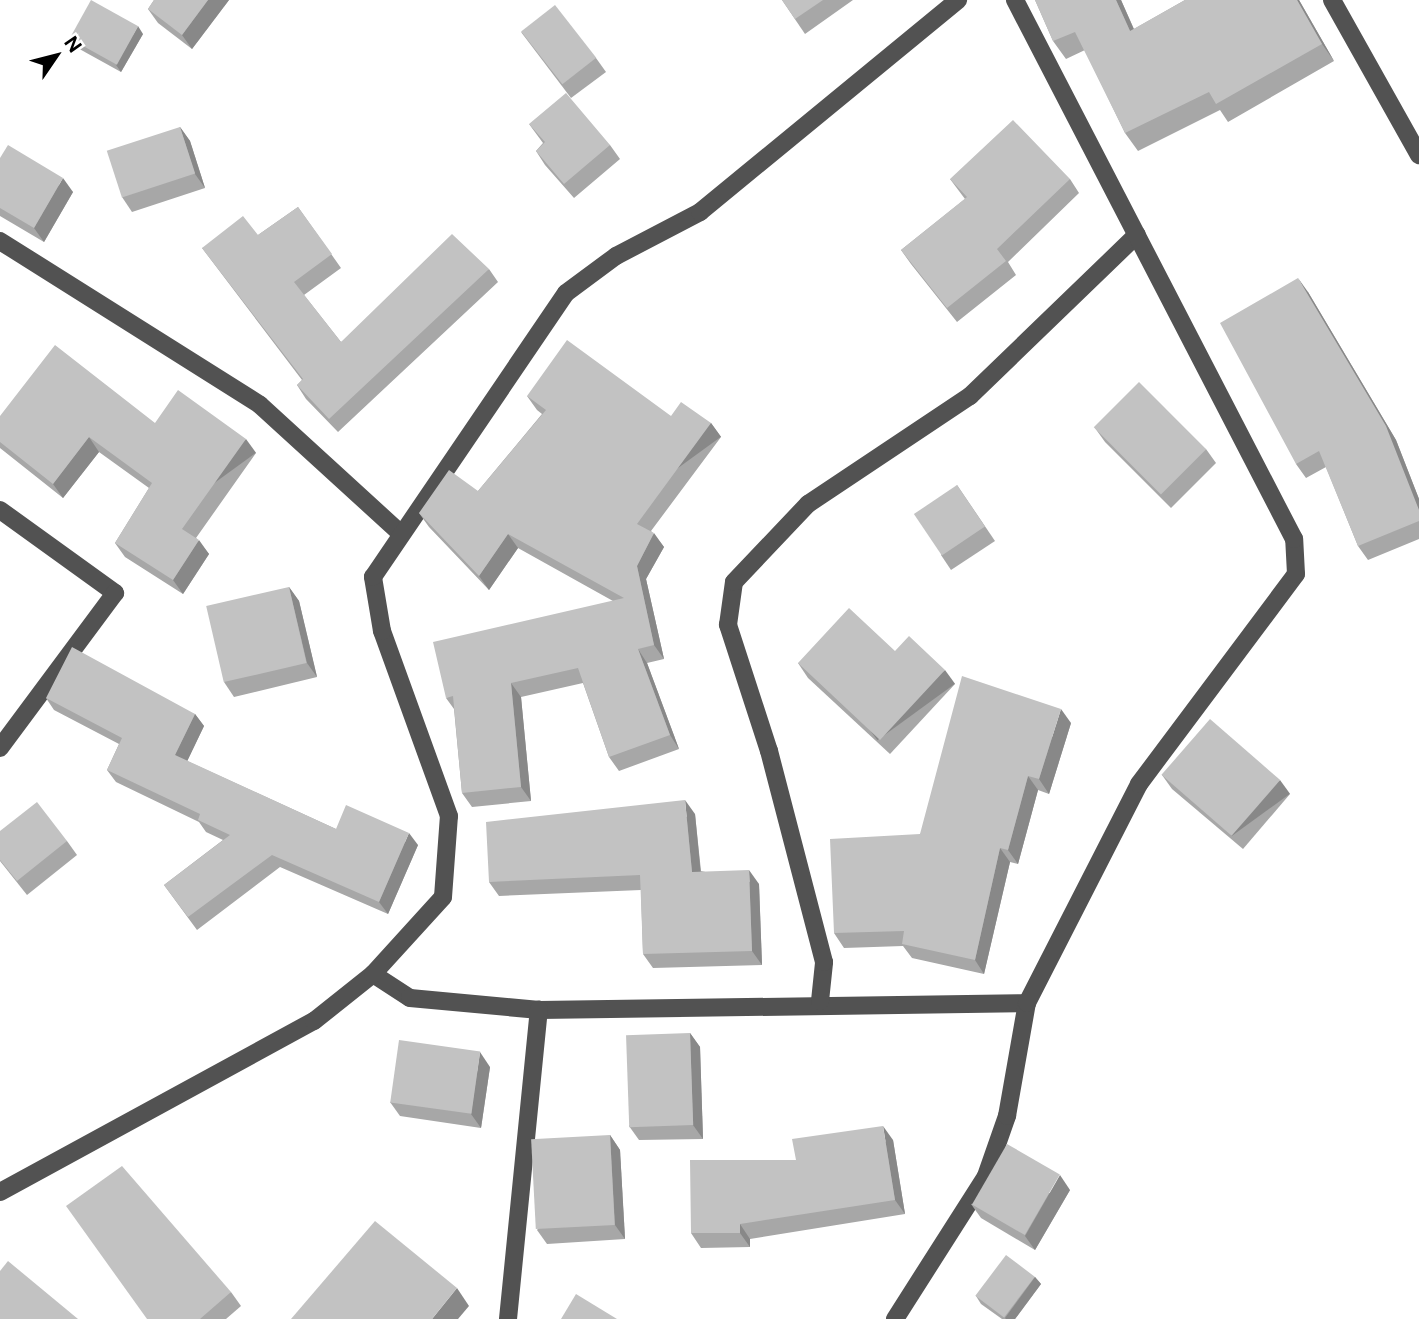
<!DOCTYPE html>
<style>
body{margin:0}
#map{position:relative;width:1419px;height:1319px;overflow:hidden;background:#fff;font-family:"Public Sans",sans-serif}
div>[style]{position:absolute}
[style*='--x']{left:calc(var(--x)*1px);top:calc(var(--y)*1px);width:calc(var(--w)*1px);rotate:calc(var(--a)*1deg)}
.minor>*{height:18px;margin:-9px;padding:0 9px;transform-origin:9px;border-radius:9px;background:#525252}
.wall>*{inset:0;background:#a7a7a7}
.shaded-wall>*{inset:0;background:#888;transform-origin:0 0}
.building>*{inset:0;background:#c2c2c2;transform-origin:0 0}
span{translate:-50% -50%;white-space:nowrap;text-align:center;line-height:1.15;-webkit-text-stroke:5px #fff;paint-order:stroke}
.north{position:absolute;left:21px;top:21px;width:70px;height:70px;-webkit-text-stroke:5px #fff;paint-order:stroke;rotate:55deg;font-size:19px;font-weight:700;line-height:28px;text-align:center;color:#000}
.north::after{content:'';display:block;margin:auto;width:24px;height:32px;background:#000;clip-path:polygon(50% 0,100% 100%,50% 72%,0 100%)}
</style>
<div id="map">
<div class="minor">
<div style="--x:1332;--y:0;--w:178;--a:60.7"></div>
<div style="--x:0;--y:241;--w:307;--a:32.2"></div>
<div style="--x:260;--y:405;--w:190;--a:42.4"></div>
<div style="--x:0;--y:510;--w:142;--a:35.8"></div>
<div style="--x:115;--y:593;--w:193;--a:126.6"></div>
<div style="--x:373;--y:974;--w:44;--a:33"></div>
<div style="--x:410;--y:998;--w:130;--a:5.3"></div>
<div style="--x:539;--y:1010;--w:488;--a:-0.8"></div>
<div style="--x:820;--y:1001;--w:39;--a:-84"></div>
<div style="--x:824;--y:962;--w:218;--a:-104.6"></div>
<div style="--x:769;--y:751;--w:133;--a:-108"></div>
<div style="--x:728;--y:625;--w:43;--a:-82.1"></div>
<div style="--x:734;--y:582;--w:108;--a:-46.5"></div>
<div style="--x:808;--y:504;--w:195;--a:-33.7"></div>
<div style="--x:970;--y:396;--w:232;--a:-44"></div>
<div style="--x:0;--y:1192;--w:358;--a:-28.6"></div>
<div style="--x:314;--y:1021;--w:75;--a:-38.5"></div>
<div style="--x:373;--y:974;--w:104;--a:-47.7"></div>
<div style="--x:443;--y:897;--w:81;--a:-85.8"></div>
<div style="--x:449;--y:816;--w:197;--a:-109.9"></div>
<div style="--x:382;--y:631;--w:55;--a:-99.5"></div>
<div style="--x:373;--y:577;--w:343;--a:-55.8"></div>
<div style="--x:566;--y:293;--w:62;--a:-36.5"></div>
<div style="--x:616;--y:256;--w:95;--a:-27.6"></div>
<div style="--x:700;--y:212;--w:334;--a:-39.4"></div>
<div style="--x:508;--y:1319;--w:311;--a:-84.3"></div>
<div style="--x:895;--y:1319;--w:169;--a:-57.5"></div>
<div style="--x:986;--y:1176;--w:64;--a:-70.7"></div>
<div style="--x:1007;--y:1116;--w:115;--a:-80"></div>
<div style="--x:1027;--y:1003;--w:246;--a:-62.9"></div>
<div style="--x:1139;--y:784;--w:262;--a:-53.2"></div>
<div style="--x:1296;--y:574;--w:35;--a:-93"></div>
<div style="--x:1294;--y:539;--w:607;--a:-117.37"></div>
</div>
<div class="wall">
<div style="clip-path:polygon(154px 0,229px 0,192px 49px,158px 23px,148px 9px)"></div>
<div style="clip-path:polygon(782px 0,853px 0,805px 34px)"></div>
<div style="clip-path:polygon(1035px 0,1121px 0,1134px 29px,1185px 0,1299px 0,1334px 61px,1228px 122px,1220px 110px,1138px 151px,1125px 133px,1085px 50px,1066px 59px,1053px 41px)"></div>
<div style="clip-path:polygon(521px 32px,596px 58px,606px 72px,571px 98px)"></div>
<div style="clip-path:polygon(143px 34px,121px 72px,74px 46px,69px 38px)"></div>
<div style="clip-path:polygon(529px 124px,610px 145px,620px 159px,574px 198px,545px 165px,536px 151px,543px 143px)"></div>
<div style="clip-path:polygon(180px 127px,190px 141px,205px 188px,132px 212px,122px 197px)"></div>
<div style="clip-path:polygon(0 158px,73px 192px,44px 242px,0 216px)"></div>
<div style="clip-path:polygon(950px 179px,1070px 179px,1079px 193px,1008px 262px,1016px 275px,957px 322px,911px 264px,901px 250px,965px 199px)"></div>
<div style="clip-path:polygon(298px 207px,341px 268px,304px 295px,341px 342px,489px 269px,498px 282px,338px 432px,306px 399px,297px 385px,302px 380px,202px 248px,258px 235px)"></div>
<div style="clip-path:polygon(1308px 292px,1396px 440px,1419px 499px,1419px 539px,1368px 560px,1358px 546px,1326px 467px,1306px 478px,1296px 464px)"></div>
<div style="clip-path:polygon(527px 396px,671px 416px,711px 423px,721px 437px,651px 531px,664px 547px,646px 579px,664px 659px,647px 663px,679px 749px,619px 771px,609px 757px,583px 683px,521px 697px,531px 801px,472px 807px,462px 793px,454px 709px,446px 698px,613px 601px,518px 548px,489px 590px,429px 527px,419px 513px,478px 491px,542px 414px,537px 410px)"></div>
<div style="clip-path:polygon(0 416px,155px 423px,256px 453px,196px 538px,209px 554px,183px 594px,125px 557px,115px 543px,149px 488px,99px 452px,63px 498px,0 448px)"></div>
<div style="clip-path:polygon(1095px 428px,1206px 449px,1216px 463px,1171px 508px,1105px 442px)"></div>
<div style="clip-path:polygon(957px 485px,995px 541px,951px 570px,941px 555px)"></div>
<div style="clip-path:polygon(289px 587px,299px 601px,317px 677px,234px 697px,224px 682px)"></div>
<div style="clip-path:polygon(895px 651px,955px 684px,890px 754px,808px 678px,798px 663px)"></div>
<div style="clip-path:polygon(46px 698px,195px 714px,204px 726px,187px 761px,336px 829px,418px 845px,388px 914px,280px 867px,197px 930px,164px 885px,223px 840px,206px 832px,199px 822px,116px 782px,107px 770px,119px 744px,54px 710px)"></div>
<div style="clip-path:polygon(1071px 723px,1049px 794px,1038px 790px,1018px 864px,1010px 862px,984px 974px,912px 958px,903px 946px,844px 948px,834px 933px,920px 834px)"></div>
<div style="clip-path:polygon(1162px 775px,1290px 794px,1243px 849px,1172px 789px)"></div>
<div style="clip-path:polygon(695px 814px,701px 871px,759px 884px,762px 965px,653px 968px,643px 954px,641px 890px,499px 896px,489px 882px)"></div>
<div style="clip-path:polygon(0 831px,67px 841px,77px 855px,27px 895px,0 861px)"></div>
<div style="clip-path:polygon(690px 1033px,700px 1047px,703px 1139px,639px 1140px,629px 1126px)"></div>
<div style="clip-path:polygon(490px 1067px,481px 1128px,400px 1116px,390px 1102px)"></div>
<div style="clip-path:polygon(610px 1135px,620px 1150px,625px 1239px,547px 1244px,537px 1230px)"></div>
<div style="clip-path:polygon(893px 1140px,905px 1214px,750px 1239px,750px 1247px,701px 1248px,691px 1233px,796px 1160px)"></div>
<div style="clip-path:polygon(1070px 1190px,1035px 1250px,981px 1218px,971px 1204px)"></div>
<div style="clip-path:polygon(1035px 1277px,1041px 1284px,1015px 1319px,1002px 1319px,981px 1304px,976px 1296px)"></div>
<div style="clip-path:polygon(231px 1292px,241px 1306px,226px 1319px,147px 1319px)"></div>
</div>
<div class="shaded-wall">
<div style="clip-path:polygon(208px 0,229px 0,192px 49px,182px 35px)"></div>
<div style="clip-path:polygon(1116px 0,1121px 0,1142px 48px,1130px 31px)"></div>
<div style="clip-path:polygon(1297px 0,1299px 0,1334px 61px,1322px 44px)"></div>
<div style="clip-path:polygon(138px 26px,143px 34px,121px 72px,116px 65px)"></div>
<div style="clip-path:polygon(180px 127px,190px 141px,205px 188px,195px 174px)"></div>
<div style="clip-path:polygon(63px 178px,73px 192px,44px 242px,34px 228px)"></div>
<div style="clip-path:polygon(1298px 278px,1308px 292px,1396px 440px,1419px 499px,1419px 510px)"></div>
<div style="left:711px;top:423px;width:17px;height:125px;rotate:54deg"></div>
<div style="clip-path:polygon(89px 437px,99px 452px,63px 498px,53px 484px)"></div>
<div style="left:246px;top:439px;width:17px;height:110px;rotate:54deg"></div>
<div style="clip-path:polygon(654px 533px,664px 547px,646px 579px,664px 659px,654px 645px,637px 566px)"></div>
<div style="clip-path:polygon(508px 534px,518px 548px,489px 590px,479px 576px)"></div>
<div style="clip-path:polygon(199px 540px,209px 554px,183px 594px,173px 580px)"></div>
<div style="clip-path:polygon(289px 587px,299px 601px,317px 677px,307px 663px)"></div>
<div style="clip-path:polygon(638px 649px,647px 663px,679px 749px,670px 735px)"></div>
<div style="left:945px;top:670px;width:17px;height:96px;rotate:54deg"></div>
<div style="clip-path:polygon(511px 683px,521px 697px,531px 801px,521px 787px)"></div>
<div style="clip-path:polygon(1061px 709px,1071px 723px,1049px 794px,1039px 779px)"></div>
<div style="clip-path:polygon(195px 714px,204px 726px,184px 768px,175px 755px)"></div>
<div style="clip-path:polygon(1028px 776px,1038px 790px,1018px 864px,1008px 850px)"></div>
<div style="left:1280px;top:780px;width:17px;height:72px;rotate:54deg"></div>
<div style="clip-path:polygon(685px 800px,695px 814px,702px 886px,692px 872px)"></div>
<div style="clip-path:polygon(409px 833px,418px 845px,388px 914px,379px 902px)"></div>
<div style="clip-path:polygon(1000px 848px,1010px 862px,984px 974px,975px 960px)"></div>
<div style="clip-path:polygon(749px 870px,759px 884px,762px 965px,752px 951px)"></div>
<div style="clip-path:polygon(690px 1033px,700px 1047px,703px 1139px,693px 1125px)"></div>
<div style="clip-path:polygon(480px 1052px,490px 1067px,481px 1128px,471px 1114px)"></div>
<div style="clip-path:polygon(883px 1126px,893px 1140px,905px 1214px,895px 1200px)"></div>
<div style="clip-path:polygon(610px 1135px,620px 1150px,625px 1239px,615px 1225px)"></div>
<div style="clip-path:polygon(1060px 1175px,1070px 1190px,1035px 1250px,1025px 1236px)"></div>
<div style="clip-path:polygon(740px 1224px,750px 1239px,750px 1247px,740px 1233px)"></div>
<div style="clip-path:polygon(1035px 1277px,1041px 1284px,1015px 1319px,1006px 1319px,1005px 1318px)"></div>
<div style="clip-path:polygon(457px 1288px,469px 1306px,458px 1319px,432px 1319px)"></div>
</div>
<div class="building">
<div style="left:91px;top:0;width:54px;height:44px;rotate:29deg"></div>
<div style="clip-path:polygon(154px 0,208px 0,182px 35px,148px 9px)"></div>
<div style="clip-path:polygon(782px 0,823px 0,795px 19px)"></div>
<div style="clip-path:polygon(1035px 0,1116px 0,1130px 31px,1185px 0,1297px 0,1322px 44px,1216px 104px,1209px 92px,1125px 133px,1075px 32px,1053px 41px)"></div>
<div style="left:555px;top:5px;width:67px;height:43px;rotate:52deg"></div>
<div style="clip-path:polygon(566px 93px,610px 145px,564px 184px,536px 151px,545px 142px,529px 124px)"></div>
<div style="clip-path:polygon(1013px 120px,1070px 179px,997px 249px,1006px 261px,947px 308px,901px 250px,967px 197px,950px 179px)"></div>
<div style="left:180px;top:127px;width:49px;height:77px;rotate:72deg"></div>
<div style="clip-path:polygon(8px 145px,63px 178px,34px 228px,0 208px,0 158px)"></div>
<div style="clip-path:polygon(298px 207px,332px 254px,294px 282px,341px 342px,452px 234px,489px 269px,329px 419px,297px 385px,303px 379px,202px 248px,243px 216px,258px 235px)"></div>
<div style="clip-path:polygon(1298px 278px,1386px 426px,1419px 510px,1419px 521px,1358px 546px,1319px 451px,1296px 464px,1220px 323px)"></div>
<div style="clip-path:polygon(567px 340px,671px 416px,681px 402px,711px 423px,637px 524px,654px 533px,637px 566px,654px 645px,638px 649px,670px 735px,609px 757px,578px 668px,511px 683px,521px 787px,462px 793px,453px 696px,446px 698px,433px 642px,624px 598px,508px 534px,479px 576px,419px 513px,449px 470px,478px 491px,546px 410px,527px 396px)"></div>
<div style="clip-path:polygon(55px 345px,155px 423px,178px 390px,246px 439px,182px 529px,199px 540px,173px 580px,115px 543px,152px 483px,89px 437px,53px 484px,0 442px,0 416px)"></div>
<div style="left:1139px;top:382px;width:95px;height:64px;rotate:45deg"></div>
<div style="left:957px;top:485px;width:50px;height:52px;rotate:56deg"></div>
<div style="left:289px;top:587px;width:78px;height:85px;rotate:77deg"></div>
<div style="clip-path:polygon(849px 608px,895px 651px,909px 636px,945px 670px,880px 740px,798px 663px)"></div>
<div style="clip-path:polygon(72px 647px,195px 714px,175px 755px,336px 829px,346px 805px,409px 833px,379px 902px,272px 855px,188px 917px,164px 885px,230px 835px,198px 820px,200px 814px,107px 770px,122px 738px,46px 698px)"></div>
<div style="clip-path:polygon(962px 676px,1061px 709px,1039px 779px,1028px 776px,1008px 850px,1000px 848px,975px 960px,902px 944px,904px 931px,834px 933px,830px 839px,920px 834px)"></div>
<div style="left:1210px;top:719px;width:93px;height:74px;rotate:41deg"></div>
<div style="clip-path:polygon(685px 800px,692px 872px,749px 870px,752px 951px,643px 954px,640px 875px,489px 882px,486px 822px)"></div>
<div style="clip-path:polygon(37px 802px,67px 841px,17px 881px,0 860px,0 831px)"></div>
<div style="left:690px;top:1033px;width:92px;height:64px;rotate:88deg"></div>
<div style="left:399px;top:1040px;width:82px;height:63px;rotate:8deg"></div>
<div style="clip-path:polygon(883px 1126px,895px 1200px,740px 1224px,740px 1233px,691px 1233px,690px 1160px,796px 1160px,792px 1139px)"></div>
<div style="left:610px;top:1135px;width:90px;height:79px;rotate:87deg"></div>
<div style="left:1007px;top:1144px;width:61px;height:70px;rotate:30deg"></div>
<div style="clip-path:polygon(122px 1166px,231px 1292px,200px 1319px,147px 1319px,66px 1206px)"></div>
<div style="clip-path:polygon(375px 1221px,457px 1288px,432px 1319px,291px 1319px)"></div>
<div style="left:1006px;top:1255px;width:36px;height:51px;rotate:37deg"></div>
<div style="clip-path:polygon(8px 1261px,78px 1319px,0 1319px,0 1271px)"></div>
<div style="clip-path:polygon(576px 1294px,617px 1319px,561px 1319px)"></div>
</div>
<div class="north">N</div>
</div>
